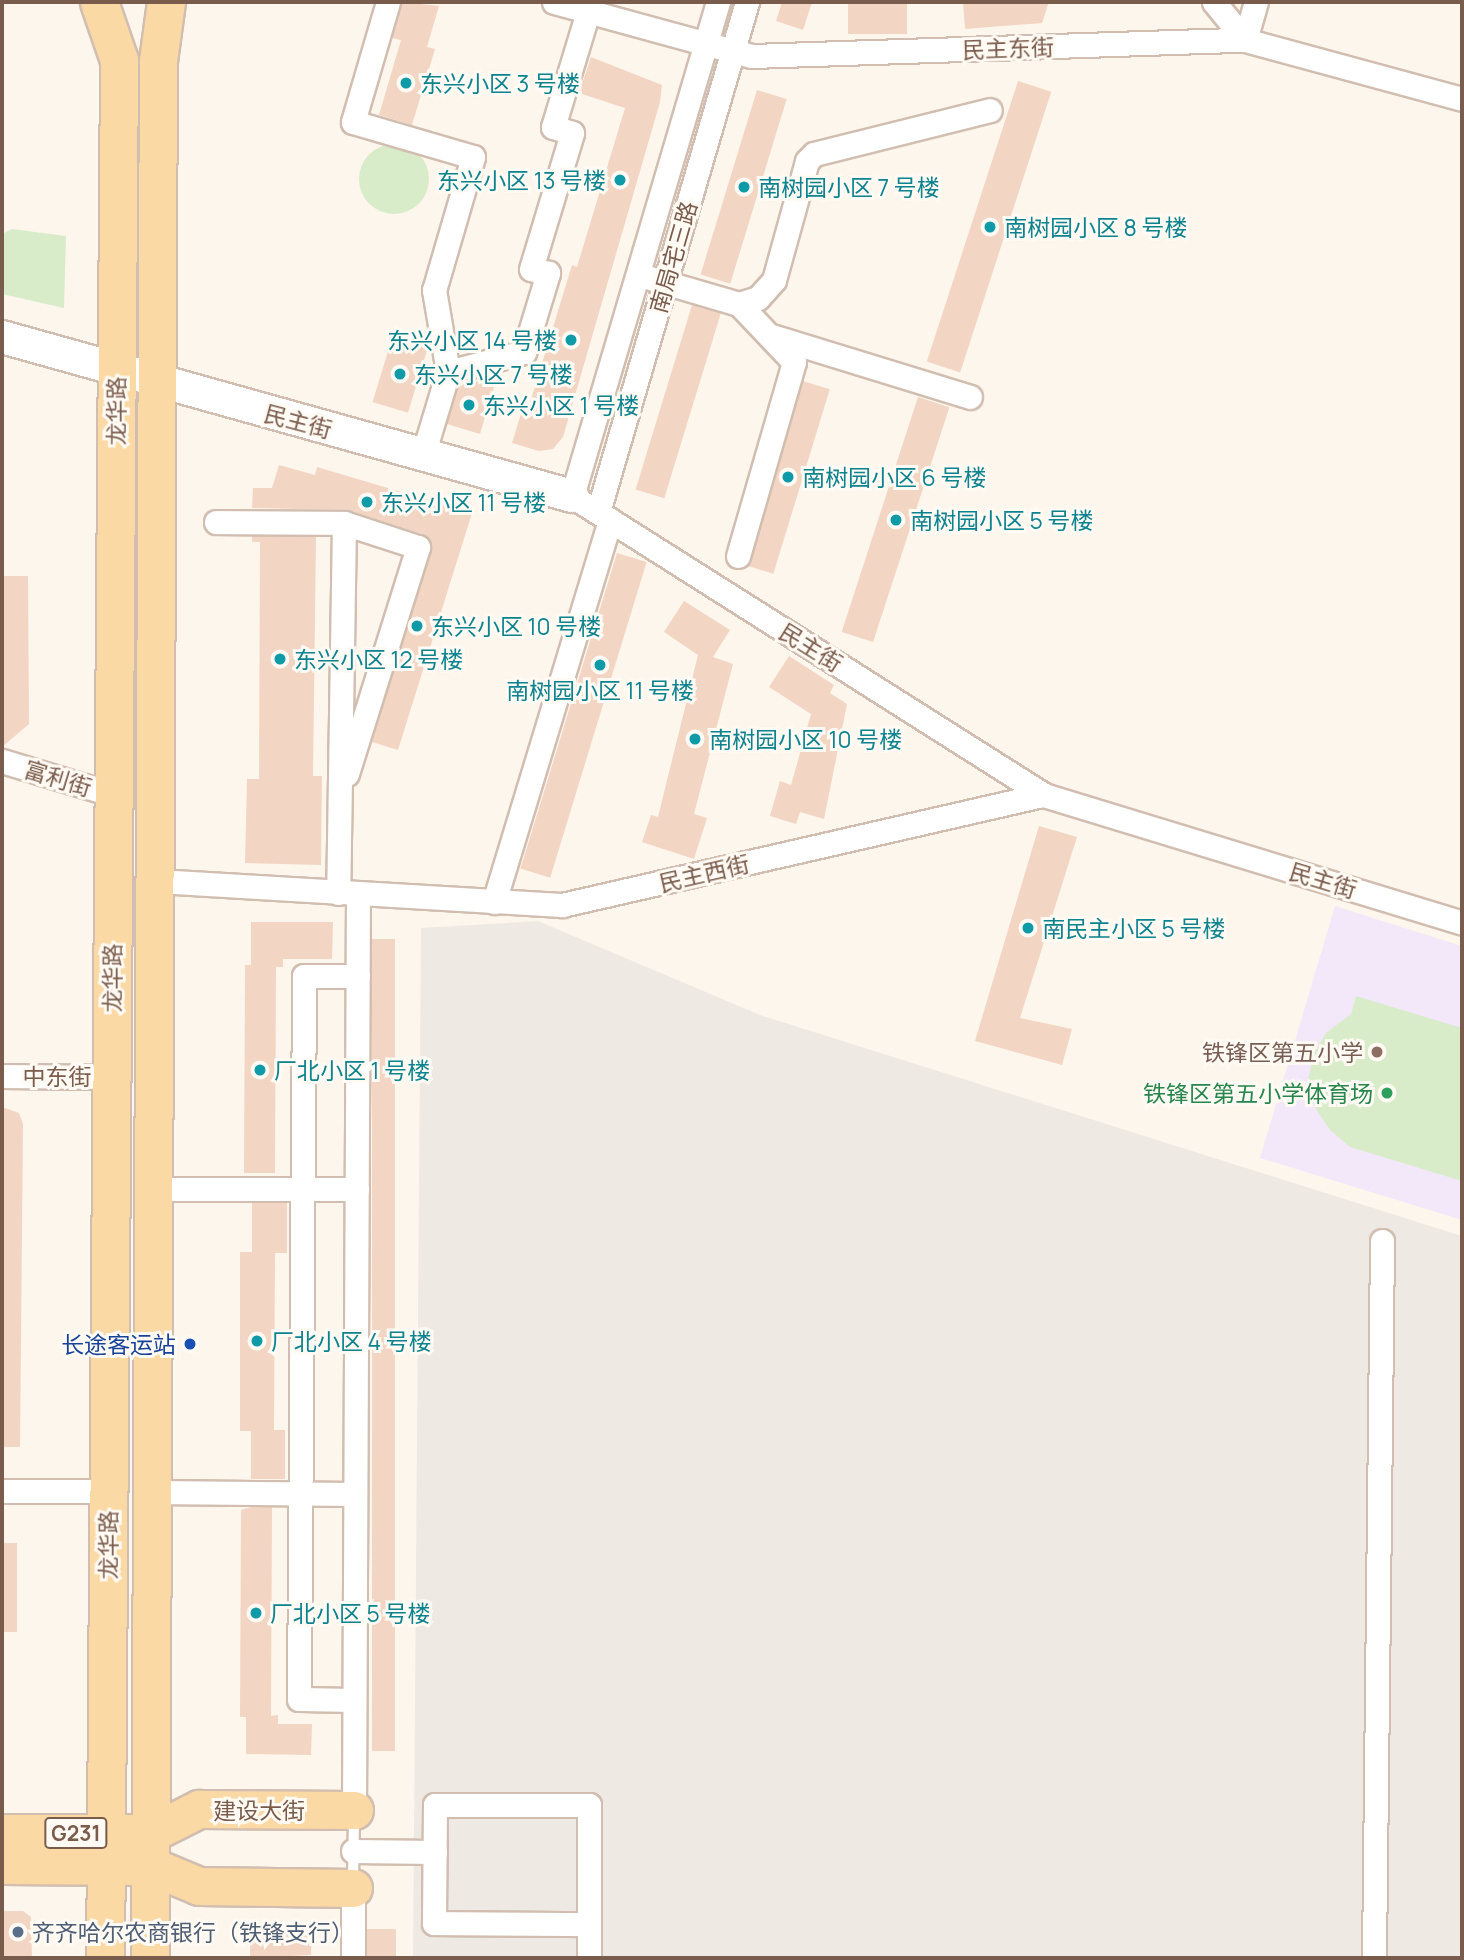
<!DOCTYPE html>
<meta charset="utf-8">
<style>
body{margin:0}
#map{position:relative;width:1464px;height:1960px;overflow:hidden;background:#fdf6ec;font-family:Manrope,"Noto Sans SC",sans-serif}
div>[style]{position:absolute}
[style*='--x']{left:calc(var(--x)*1px);top:calc(var(--y)*1px);width:calc(var(--w)*1px);rotate:calc(var(--a)*1deg)}
.industrial>*{inset:0;background:#efe9e4}
.education>*{inset:0;background:#f3e8fa}
.green>*{inset:0;background:#d8ecc9}
.round{border-radius:50%}
.building>*{inset:0;background:#f3d5c3;transform-origin:0 0}
.roads{filter:drop-shadow(2px 0 #d1beb0) drop-shadow(-2px 0 #d1beb0) drop-shadow(0 2px #d1beb0) drop-shadow(0 -2px #d1beb0)}
.lane>*{height:10px;margin:-5px;padding:0 5px;transform-origin:5px;border-radius:5px;background:#fff}
.street>*{height:23px;margin:-11.5px;padding:0 11.5px;transform-origin:11.5px;border-radius:11.5px;background:#fff}
.secondary>*{height:32px;margin:-16px;padding:0 16px;transform-origin:16px;border-radius:16px;background:#fff}
.primary>*{height:37px;margin:-18.5px;padding:0 18.5px;transform-origin:18.5px;border-radius:18.5px;background:#fbd9a5}
.dots>*{width:19px;height:19px;translate:-50% -50%;box-sizing:border-box;border:4px solid #fffaf3;border-radius:50%}
span{translate:-50% -50%;white-space:nowrap;text-align:center;line-height:1.15;-webkit-text-stroke:6px #fffaf3;paint-order:stroke}
.shield-label span{padding:2px 5px;background:#fffaf3;border:2px solid;border-radius:5px;-webkit-text-stroke-width:0}
.shield-label{font-size:21px;color:#7a5c4d;font-weight:700}
.street-label{font-size:23px;color:#7a5c4d}
.culture-label{font-size:23px;color:#0d838f}
.left{translate:0 -50%;text-align:left}
.right{translate:-100% -50%;text-align:right}
.education-label{font-size:23px;color:#785e54}
.leisure-label{font-size:23px;color:#27864d}
.transit-label{font-size:23px;color:#164399}
.service-label{font-size:23px;color:#4e5e75}
.frame{position:absolute;inset:0;border:4px solid #7a5c4d;pointer-events:none}
</style>
<div id="map">
<div class="industrial">
<div style="clip-path:polygon(538px 921px,760px 1015px,1462px 1236px,1462px 1958px,413px 1958px,421px 928px)"></div>
</div>
<div class="education">
<div style="clip-path:polygon(1335px 906px,1462px 946px,1462px 1220px,1260px 1158px)"></div>
</div>
<div class="green">
<div class="round" style="left:359px;top:144px;width:70px;height:70px"></div>
<div style="clip-path:polygon(12px 229px,66px 236px,64px 308px,2px 294px,2px 234px)"></div>
<div style="clip-path:polygon(1356px 996px,1462px 1028px,1462px 1181px,1350px 1147px,1330px 1130px,1314px 1106px,1308px 1080px,1314px 1053px,1326px 1033px,1351px 1014px)"></div>
</div>
<div class="building">
<div style="clip-path:polygon(402px 2px,439px 6px,427px 47px,435px 49px,412px 125px,379px 115px,401px 40px,392px 38px)"></div>
<div style="clip-path:polygon(782px 2px,812px 2px,803px 30px,776px 21px)"></div>
<div style="left:848px;top:2px;width:59px;height:32px"></div>
<div style="clip-path:polygon(963px 2px,1049px 2px,1042px 23px,965px 29px)"></div>
<div style="clip-path:polygon(591px 57px,662px 85px,660px 102px,563px 437px,553px 449px,539px 451px,512px 443px,524px 404px,529px 406px,572px 265px,577px 267px,625px 108px,579px 93px)"></div>
<div style="left:1018px;top:81px;width:35px;height:295px;rotate:18deg"></div>
<div style="left:757px;top:90px;width:31px;height:193px;rotate:17deg"></div>
<div style="left:692px;top:305px;width:30px;height:193px;rotate:17deg"></div>
<div style="left:393px;top:335px;width:37px;height:70px;rotate:17deg"></div>
<div style="clip-path:polygon(472px 380px,494px 387px,480px 434px,447px 424px,459px 384px)"></div>
<div style="left:803px;top:381px;width:28px;height:193px;rotate:17deg"></div>
<div style="left:918px;top:397px;width:33px;height:247px;rotate:18deg"></div>
<div style="clip-path:polygon(279px 465px,315px 475px,317px 467px,472px 513px,398px 750px,372px 742px,431px 543px,422px 534px,348px 510px,252px 508px,253px 488px,272px 488px)"></div>
<div style="clip-path:polygon(252px 536px,316px 537px,313px 776px,322px 776px,321px 865px,245px 863px,247px 779px,259px 779px,260px 542px,252px 542px)"></div>
<div style="left:617px;top:553px;width:31px;height:330px;rotate:17deg"></div>
<div style="clip-path:polygon(2px 576px,28px 576px,29px 724px,2px 747px)"></div>
<div style="clip-path:polygon(684px 601px,730px 630px,713px 657px,733px 664px,694px 814px,707px 818px,694px 859px,642px 842px,651px 815px,658px 817px,698px 655px,664px 632px)"></div>
<div style="clip-path:polygon(789px 656px,834px 685px,830px 693px,847px 704px,824px 819px,800px 812px,796px 824px,770px 816px,780px 781px,791px 785px,811px 714px,769px 687px)"></div>
<div style="clip-path:polygon(1039px 826px,1077px 837px,1020px 1018px,1072px 1029px,1062px 1065px,975px 1041px)"></div>
<div style="clip-path:polygon(251px 922px,333px 922px,332px 959px,283px 959px,283px 967px,276px 967px,275px 1173px,244px 1173px,245px 965px,251px 965px)"></div>
<div style="left:372px;top:939px;width:23px;height:812px"></div>
<div style="clip-path:polygon(2px 1107px,19px 1113px,23px 1124px,20px 1447px,2px 1447px)"></div>
<div style="clip-path:polygon(252px 1203px,287px 1203px,287px 1253px,275px 1253px,274px 1430px,285px 1430px,285px 1479px,251px 1479px,251px 1431px,240px 1431px,240px 1252px,252px 1252px)"></div>
<div style="clip-path:polygon(251px 1507px,272px 1507px,271px 1716px,278px 1715px,278px 1724px,312px 1724px,311px 1755px,246px 1754px,246px 1717px,240px 1717px,241px 1510px)"></div>
<div style="left:2px;top:1543px;width:15px;height:89px"></div>
<div style="clip-path:polygon(2px 1911px,23px 1911px,31px 1917px,32px 1958px,2px 1958px)"></div>
<div style="clip-path:polygon(250px 1926px,312px 1927px,311px 1955px,250px 1958px)"></div>
<div style="left:367px;top:1929px;width:29px;height:29px"></div>
</div>
<div class="roads">
<div class="lane">
<div style="--x:353;--y:1881;--w:64;--a:-89.1"></div>
</div>
<div class="street">
<div style="--x:388;--y:2;--w:125;--a:106.3"></div>
<div style="--x:353;--y:122;--w:125;--a:16.3"></div>
<div style="--x:473;--y:157;--w:139;--a:106.3"></div>
<div style="--x:434;--y:290;--w:83;--a:80.3"></div>
<div style="--x:448;--y:372;--w:87;--a:106.8"></div>
<div style="--x:554;--y:2;--w:205;--a:15.3"></div>
<div style="--x:752;--y:56;--w:493;--a:-1.9"></div>
<div style="--x:1245;--y:40;--w:225;--a:15.2"></div>
<div style="--x:718;--y:2;--w:515;--a:106.46"></div>
<div style="--x:572;--y:496;--w:559;--a:32.35"></div>
<div style="--x:1044;--y:795;--w:437;--a:17"></div>
<div style="--x:1214;--y:2;--w:49;--a:50.8"></div>
<div style="--x:1245;--y:40;--w:40;--a:-74"></div>
<div style="--x:650;--y:278;--w:93;--a:16.3"></div>
<div style="--x:739;--y:304;--w:20;--a:-18"></div>
<div style="--x:758;--y:298;--w:24;--a:-48"></div>
<div style="--x:774;--y:280;--w:123;--a:-74.5"></div>
<div style="--x:807;--y:161;--w:10;--a:-45"></div>
<div style="--x:814;--y:154;--w:181;--a:-14"></div>
<div style="--x:772;--y:336;--w:207;--a:17.1"></div>
<div style="--x:448;--y:372;--w:79;--a:-14.7"></div>
<div style="--x:524;--y:352;--w:83;--a:-73.1"></div>
<div style="--x:548;--y:273;--w:17;--a:-167"></div>
<div style="--x:531;--y:269;--w:142;--a:-73.2"></div>
<div style="--x:572;--y:133;--w:20;--a:-162"></div>
<div style="--x:553;--y:127;--w:120;--a:-73.1"></div>
<div style="--x:598;--y:512;--w:531;--a:-73.71"></div>
<div style="--x:216;--y:522;--w:128;--a:0.4"></div>
<div style="--x:344;--y:523;--w:370;--a:90.9"></div>
<div style="--x:344;--y:523;--w:78;--a:18"></div>
<div style="--x:418;--y:547;--w:238;--a:107.4"></div>
<div style="--x:738;--y:556;--w:202;--a:-73.9"></div>
<div style="--x:794;--y:362;--w:80;--a:-133.5"></div>
<div style="--x:2;--y:761;--w:117;--a:16.9"></div>
<div style="--x:156;--y:881;--w:407;--a:3.4"></div>
<div style="--x:562;--y:905;--w:494;--a:-12.9"></div>
<div style="--x:494;--y:902;--w:399;--a:-73.1"></div>
<div style="--x:2;--y:1076;--w:110;--a:0.5"></div>
<div style="--x:154;--y:1189;--w:203;--a:0"></div>
<div style="--x:2;--y:1491;--w:107;--a:0"></div>
<div style="--x:153;--y:1492;--w:202;--a:0.6"></div>
<div style="--x:354;--y:1700;--w:55;--a:-179"></div>
<div style="--x:299;--y:1699;--w:723;--a:-89.6"></div>
<div style="--x:304;--y:976;--w:54;--a:0"></div>
<div style="--x:354;--y:1810;--w:916;--a:-89.75"></div>
<div style="--x:353;--y:1851;--w:82;--a:0.7"></div>
<div style="--x:353;--y:1958;--w:70;--a:-90"></div>
<div style="--x:589;--y:1958;--w:153;--a:-90"></div>
<div style="--x:589;--y:1805;--w:154;--a:180"></div>
<div style="--x:435;--y:1805;--w:118;--a:90.5"></div>
<div style="--x:434;--y:1923;--w:155;--a:0.4"></div>
<div style="--x:1374;--y:1958;--w:717;--a:-89.36"></div>
</div>
<div class="secondary">
<div style="--x:2;--y:337;--w:592;--a:15.59"></div>
</div>
<div class="primary">
<div style="--x:99;--y:2;--w:61;--a:71"></div>
<div style="--x:119;--y:60;--w:1898;--a:90.42"></div>
<div style="--x:2;--y:1833;--w:149;--a:0"></div>
<div style="--x:151;--y:1833;--w:54;--a:-26.6"></div>
<div style="--x:199;--y:1809;--w:155;--a:0.4"></div>
<div style="--x:2;--y:1865;--w:149;--a:0.4"></div>
<div style="--x:151;--y:1866;--w:52;--a:22.6"></div>
<div style="--x:199;--y:1886;--w:154;--a:0.7"></div>
<div style="--x:150;--y:1958;--w:1897;--a:-89.76"></div>
<div style="--x:158;--y:61;--w:60;--a:-82.3"></div>
</div>
</div>
<div class="dots">
<div style="left:406px;top:83px;background:#0f9aa8"></div>
<div style="left:620px;top:180px;background:#0f9aa8"></div>
<div style="left:744px;top:187px;background:#0f9aa8"></div>
<div style="left:990px;top:227px;background:#0f9aa8"></div>
<div style="left:571px;top:340px;background:#0f9aa8"></div>
<div style="left:400px;top:374px;background:#0f9aa8"></div>
<div style="left:469px;top:405px;background:#0f9aa8"></div>
<div style="left:788px;top:477px;background:#0f9aa8"></div>
<div style="left:367px;top:502px;background:#0f9aa8"></div>
<div style="left:896px;top:520px;background:#0f9aa8"></div>
<div style="left:417px;top:626px;background:#0f9aa8"></div>
<div style="left:280px;top:659px;background:#0f9aa8"></div>
<div style="left:600px;top:665px;background:#0f9aa8"></div>
<div style="left:695px;top:739px;background:#0f9aa8"></div>
<div style="left:1028px;top:928px;background:#0f9aa8"></div>
<div style="left:1377px;top:1052px;background:#8d6e63"></div>
<div style="left:260px;top:1070px;background:#0f9aa8"></div>
<div style="left:1387px;top:1093px;background:#2e9e5b"></div>
<div style="left:257px;top:1341px;background:#0f9aa8"></div>
<div style="left:190px;top:1344px;background:#1a4fb4"></div>
<div style="left:256px;top:1613px;background:#0f9aa8"></div>
<div style="left:18px;top:1932px;background:#5c6f8a"></div>
</div>
<div class="shield-label">
<span style="left:76px;top:1833px">G231</span>
</div>
<div class="street-label">
<span style="left:1008px;top:48px;rotate:-2deg">民主东街</span>
<span style="left:673px;top:257px;rotate:-74deg">南局宅三路</span>
<span style="left:116px;top:411px;rotate:-90deg">龙华路</span>
<span style="left:298px;top:421px;rotate:15deg">民主街</span>
<span style="left:811px;top:647px;rotate:32deg">民主街</span>
<span style="left:58px;top:778px;rotate:17deg">富利街</span>
<span style="left:704px;top:873px;rotate:-13deg">民主西街</span>
<span style="left:1323px;top:880px;rotate:17deg">民主街</span>
<span style="left:112px;top:978px;rotate:-90deg">龙华路</span>
<span style="left:57px;top:1076px">中东街</span>
<span style="left:108px;top:1545px;rotate:-90deg">龙华路</span>
<span style="left:259px;top:1810px">建设大街</span>
</div>
<div class="culture-label">
<span class="left" style="left:420px;top:83px">东兴小区 3 号楼</span>
<span class="right" style="left:606px;top:180px">东兴小区 13 号楼</span>
<span class="left" style="left:758px;top:187px">南树园小区 7 号楼</span>
<span class="left" style="left:1004px;top:227px">南树园小区 8 号楼</span>
<span class="right" style="left:557px;top:340px">东兴小区 14 号楼</span>
<span class="left" style="left:414px;top:374px">东兴小区 7 号楼</span>
<span class="left" style="left:483px;top:405px">东兴小区 1 号楼</span>
<span class="left" style="left:802px;top:477px">南树园小区 6 号楼</span>
<span class="left" style="left:381px;top:502px">东兴小区 11 号楼</span>
<span class="left" style="left:910px;top:520px">南树园小区 5 号楼</span>
<span class="left" style="left:431px;top:626px">东兴小区 10 号楼</span>
<span class="left" style="left:294px;top:659px">东兴小区 12 号楼</span>
<span style="left:600px;top:690px">南树园小区 11 号楼</span>
<span class="left" style="left:709px;top:739px">南树园小区 10 号楼</span>
<span class="left" style="left:1042px;top:928px">南民主小区 5 号楼</span>
<span class="left" style="left:274px;top:1070px">厂北小区 1 号楼</span>
<span class="left" style="left:271px;top:1341px">厂北小区 4 号楼</span>
<span class="left" style="left:270px;top:1613px">厂北小区 5 号楼</span>
</div>
<div class="education-label">
<span class="right" style="left:1363px;top:1052px">铁锋区第五小学</span>
</div>
<div class="leisure-label">
<span class="right" style="left:1373px;top:1093px">铁锋区第五小学体育场</span>
</div>
<div class="transit-label">
<span class="right" style="left:176px;top:1344px">长途客运站</span>
</div>
<div class="service-label">
<span class="left" style="left:32px;top:1932px">齐齐哈尔农商银行（铁锋支行）</span>
</div>
<div class="frame"></div>
</div>
